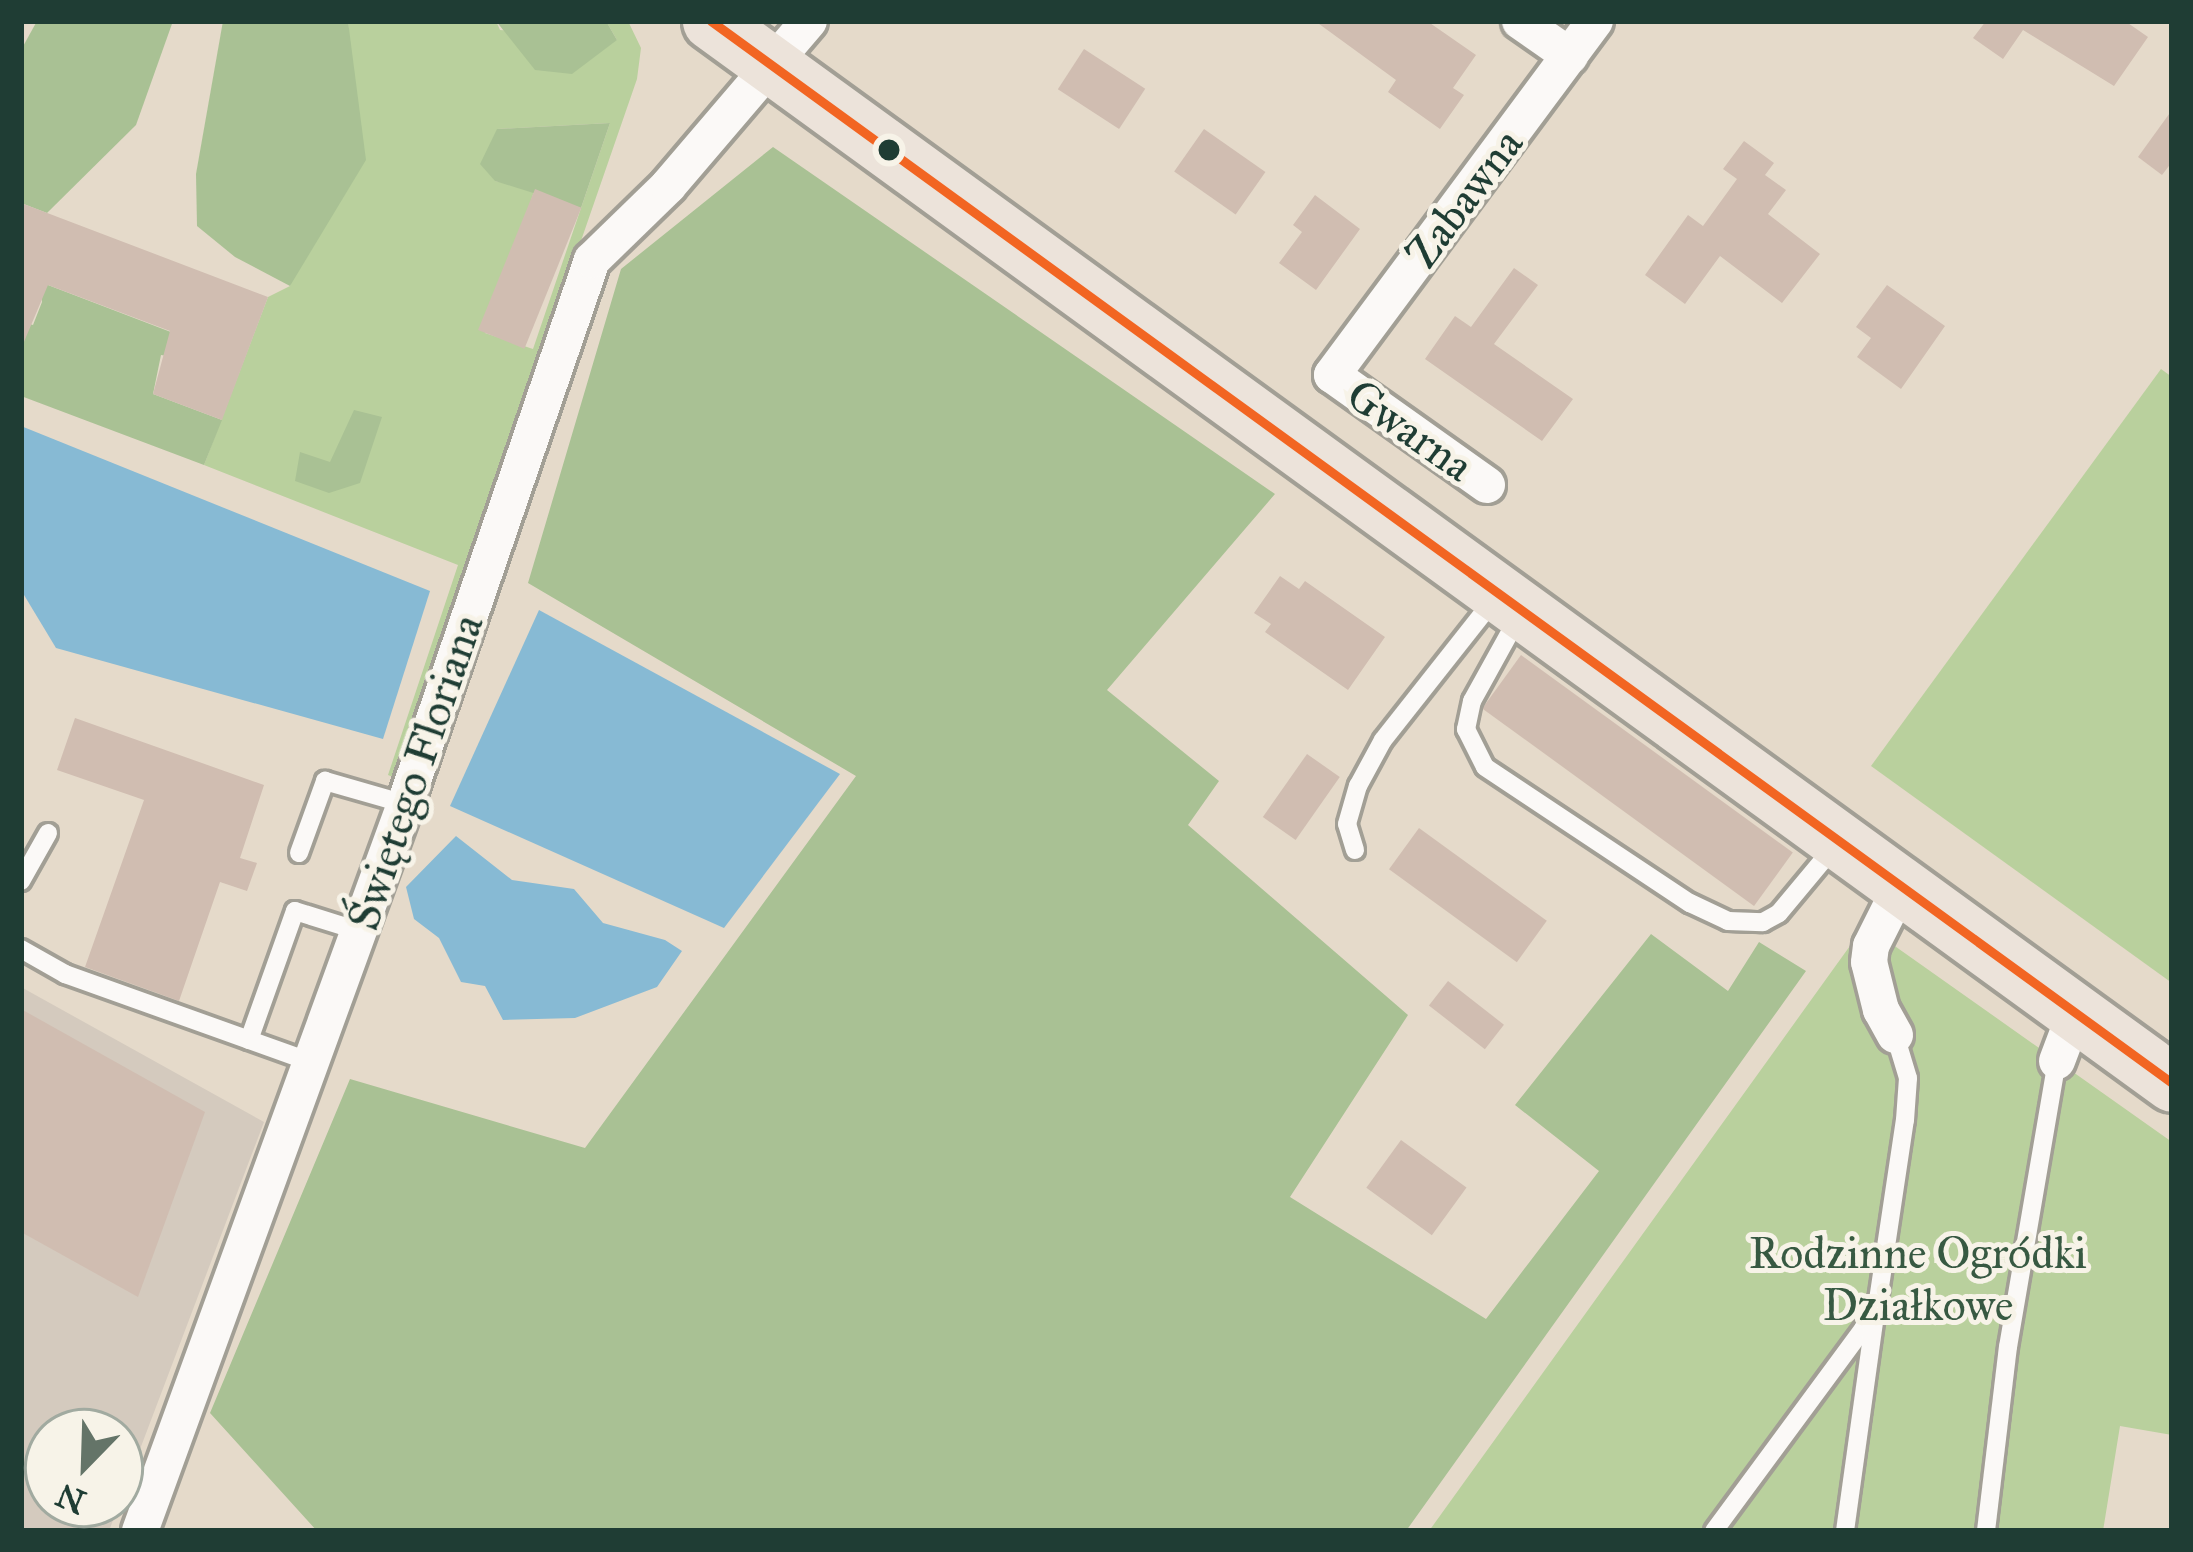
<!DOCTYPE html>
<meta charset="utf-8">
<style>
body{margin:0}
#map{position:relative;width:2193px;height:1552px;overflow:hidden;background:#e5daca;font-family:"IM FELL Great Primer",serif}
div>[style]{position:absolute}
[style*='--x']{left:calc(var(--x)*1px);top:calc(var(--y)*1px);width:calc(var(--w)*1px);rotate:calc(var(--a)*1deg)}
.industrial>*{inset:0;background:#d4cabe}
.green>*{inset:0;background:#b9d09d}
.forest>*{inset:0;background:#a9c194}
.water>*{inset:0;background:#87bad4}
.building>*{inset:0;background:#d0bdb1;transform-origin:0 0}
.roads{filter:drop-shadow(3px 0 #a29f95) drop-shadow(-3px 0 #a29f95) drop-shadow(0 3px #a29f95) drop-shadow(0 -3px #a29f95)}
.service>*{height:18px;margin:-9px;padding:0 9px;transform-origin:9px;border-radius:9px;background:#fbf9f7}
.minor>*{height:36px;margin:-18px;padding:0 18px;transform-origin:18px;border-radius:18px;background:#fbf9f7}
.primary>*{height:57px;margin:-28.5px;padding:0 28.5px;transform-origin:28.5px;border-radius:28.5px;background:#ece3da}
.bus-1>*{height:9px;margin:-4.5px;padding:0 4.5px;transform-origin:4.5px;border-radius:4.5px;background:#f26522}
.dots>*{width:33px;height:33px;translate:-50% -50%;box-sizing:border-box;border:6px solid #f7f3e8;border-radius:50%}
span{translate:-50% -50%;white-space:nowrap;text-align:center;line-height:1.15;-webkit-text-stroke:10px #f7f3e8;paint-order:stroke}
.street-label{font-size:45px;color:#1f3d34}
.park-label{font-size:45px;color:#375942}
.frame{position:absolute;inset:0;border:24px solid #1f3d34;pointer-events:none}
.north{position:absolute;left:24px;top:1408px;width:120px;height:120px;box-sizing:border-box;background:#f7f3e8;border:3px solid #a1aaa0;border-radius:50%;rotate:203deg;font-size:33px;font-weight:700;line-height:48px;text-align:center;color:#1f3d34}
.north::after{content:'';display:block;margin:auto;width:42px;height:54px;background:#647468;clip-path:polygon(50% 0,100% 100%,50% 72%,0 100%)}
</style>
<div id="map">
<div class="industrial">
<div style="clip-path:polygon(21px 987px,264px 1122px,120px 1502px,120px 1432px,48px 1432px,48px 1504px,119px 1504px,109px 1531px,21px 1531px)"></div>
</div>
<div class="green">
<div style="clip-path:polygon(evenodd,348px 21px,496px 21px,500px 30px,617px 40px,606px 21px,628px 21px,641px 48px,637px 79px,395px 778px,388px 775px,458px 565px,204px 465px,268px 297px,290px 286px,352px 77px,348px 21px,610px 123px,533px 349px,485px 333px,535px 189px,495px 181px,497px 129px,610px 123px)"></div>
<div style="clip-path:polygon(2161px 369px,2172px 377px,2172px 983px,1871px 766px)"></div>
<div style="clip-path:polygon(1865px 925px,2172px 1142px,2172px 1435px,2120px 1426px,2103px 1531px,1429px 1531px)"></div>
</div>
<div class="forest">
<div style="clip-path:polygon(37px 21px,173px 21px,136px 125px,47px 213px,21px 203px,21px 50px)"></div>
<div style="clip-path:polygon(223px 21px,348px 21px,366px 160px,290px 286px,235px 257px,197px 226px,196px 174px)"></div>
<div style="clip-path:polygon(496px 21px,606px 21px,617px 40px,572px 74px,535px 70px)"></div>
<div style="clip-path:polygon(610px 123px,581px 208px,495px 181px,480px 164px,497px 129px)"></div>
<div style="clip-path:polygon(773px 147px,1275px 494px,1107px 690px,1219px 781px,1188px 825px,1408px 1015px,1290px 1197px,1486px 1319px,1599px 1171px,1515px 1105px,1651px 934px,1728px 991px,1759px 942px,1806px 971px,1406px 1531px,317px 1531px,210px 1413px,350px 1079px,585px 1148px,856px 776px,528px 583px,621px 269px)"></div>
<div style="clip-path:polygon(40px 282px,176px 334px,168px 356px,161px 355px,153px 394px,222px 420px,204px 465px,21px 396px,21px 328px,23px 322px,33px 325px,42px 302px)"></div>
<div style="clip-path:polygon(354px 410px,382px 417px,360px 483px,329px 493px,295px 481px,300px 452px,330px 462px)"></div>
</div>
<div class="water">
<div style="clip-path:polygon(21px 426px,430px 591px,383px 739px,56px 648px,21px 590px)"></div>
<div style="clip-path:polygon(539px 610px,840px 774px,724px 928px,450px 806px)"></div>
<div style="clip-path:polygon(456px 836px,512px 880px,574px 889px,603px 923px,665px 940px,682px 951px,657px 987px,575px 1018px,503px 1020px,485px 986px,461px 982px,439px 938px,414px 919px,406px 887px)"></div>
</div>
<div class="building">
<div style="clip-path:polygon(1315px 21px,1427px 21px,1476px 55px,1453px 88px,1464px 95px,1440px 129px,1388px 92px,1396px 80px)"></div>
<div style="clip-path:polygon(1986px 21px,2125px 21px,2148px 37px,2114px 86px,2023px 30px,2003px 59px,1973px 38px)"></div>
<div style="left:1084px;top:49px;width:73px;height:48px;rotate:33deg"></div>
<div style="clip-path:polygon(2172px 110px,2172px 162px,2162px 175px,2138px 157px)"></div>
<div style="left:1204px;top:129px;width:75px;height:52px;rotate:35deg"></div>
<div style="clip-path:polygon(1744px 141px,1774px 163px,1765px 175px,1786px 190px,1768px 214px,1820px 254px,1782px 303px,1720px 256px,1685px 304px,1645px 275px,1688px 215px,1703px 226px,1737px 179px,1723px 169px)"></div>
<div style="left:535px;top:189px;width:50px;height:152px;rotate:22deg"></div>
<div style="clip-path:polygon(1315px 195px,1360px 229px,1316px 290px,1279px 263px,1302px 232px,1293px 225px)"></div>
<div style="clip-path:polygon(21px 203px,268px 297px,222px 420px,153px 394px,170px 331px,48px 285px,21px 349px)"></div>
<div style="clip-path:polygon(1514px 268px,1538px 285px,1494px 344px,1573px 399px,1542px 441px,1425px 359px,1455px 316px,1471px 327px)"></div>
<div style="clip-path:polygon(1887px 285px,1945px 326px,1901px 389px,1857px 357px,1871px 338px,1856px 327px)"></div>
<div style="clip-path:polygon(1280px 576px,1299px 589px,1305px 581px,1385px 637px,1348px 690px,1265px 632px,1271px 624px,1254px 613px)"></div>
<div style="left:1521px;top:655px;width:336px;height:66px;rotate:36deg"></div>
<div style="clip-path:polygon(75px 718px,264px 785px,240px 858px,257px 863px,247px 891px,220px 882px,179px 1001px,85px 967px,144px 800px,57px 770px)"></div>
<div style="left:1307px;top:754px;width:40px;height:77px;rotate:35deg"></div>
<div style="left:1419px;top:828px;width:158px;height:51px;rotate:36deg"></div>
<div style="left:1448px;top:981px;width:71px;height:31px;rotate:38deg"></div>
<div style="clip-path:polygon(21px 1009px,205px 1112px,138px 1297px,21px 1232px)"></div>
<div style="left:1401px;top:1140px;width:81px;height:59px;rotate:36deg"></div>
</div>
<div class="roads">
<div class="service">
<div style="--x:1519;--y:616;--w:97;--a:118.9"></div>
<div style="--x:1472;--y:701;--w:29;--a:102"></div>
<div style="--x:1466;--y:729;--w:42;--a:63.4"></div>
<div style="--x:1485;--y:767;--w:246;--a:33.6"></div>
<div style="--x:1690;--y:903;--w:42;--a:25.3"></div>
<div style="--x:1728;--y:921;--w:35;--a:2"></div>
<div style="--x:1763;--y:922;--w:18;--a:-29"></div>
<div style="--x:1779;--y:913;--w:86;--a:-50.2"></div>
<div style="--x:1355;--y:850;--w:27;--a:-107"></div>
<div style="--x:1347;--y:824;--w:40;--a:-74"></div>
<div style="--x:1358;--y:786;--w:52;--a:-61.5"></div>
<div style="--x:1383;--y:740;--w:181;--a:-51.7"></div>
<div style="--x:299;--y:853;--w:77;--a:-70.1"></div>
<div style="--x:325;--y:781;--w:83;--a:16"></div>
<div style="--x:21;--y:881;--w:55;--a:-60.6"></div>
<div style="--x:21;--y:949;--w:51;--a:29.6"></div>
<div style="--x:65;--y:974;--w:261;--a:19.7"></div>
<div style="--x:249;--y:1040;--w:137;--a:-70.4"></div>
<div style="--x:295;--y:911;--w:67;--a:17.4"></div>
<div style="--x:1714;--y:1531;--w:251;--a:-53.6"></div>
<div style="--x:1863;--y:1329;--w:33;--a:-63"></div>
<div style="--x:1878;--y:1300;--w:182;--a:-81.5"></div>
<div style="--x:1905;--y:1120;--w:42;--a:-85.9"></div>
<div style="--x:1908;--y:1078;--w:45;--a:-106.8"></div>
<div style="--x:1845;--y:1531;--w:217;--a:-82.1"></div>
<div style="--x:1986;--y:1531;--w:185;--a:-83.2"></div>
<div style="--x:2008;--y:1347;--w:290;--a:-80.3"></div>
</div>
<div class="minor">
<div style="--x:1520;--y:21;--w:61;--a:35"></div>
<div style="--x:1487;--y:485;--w:190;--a:-144.6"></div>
<div style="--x:1332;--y:375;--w:441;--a:-53.4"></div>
<div style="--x:1895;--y:1035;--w:29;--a:-119"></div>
<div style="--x:1881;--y:1010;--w:49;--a:-104"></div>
<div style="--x:1869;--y:962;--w:16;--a:-83"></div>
<div style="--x:1871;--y:946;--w:67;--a:-63.4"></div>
<div style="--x:2057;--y:1061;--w:51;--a:-69.4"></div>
<div style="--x:140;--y:1531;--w:774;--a:-69.97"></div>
<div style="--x:405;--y:804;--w:575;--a:-71.03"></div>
<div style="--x:592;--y:260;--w:106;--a:-44.2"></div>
<div style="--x:668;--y:186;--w:217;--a:-49.5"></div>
</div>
<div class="primary">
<div style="--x:711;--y:21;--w:1806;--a:36.01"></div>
</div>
</div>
<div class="bus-1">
<div style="--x:711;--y:21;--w:1806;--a:36.01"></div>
</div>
<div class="dots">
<div style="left:889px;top:150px;background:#1f3d34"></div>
</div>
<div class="street-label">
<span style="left:1464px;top:198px;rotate:-53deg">Zabawna</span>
<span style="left:1410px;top:430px;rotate:35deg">Gwarna</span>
<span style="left:415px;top:772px;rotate:-71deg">Świętego Floriana</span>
</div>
<div class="park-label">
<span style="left:1918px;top:1279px">Rodzinne Ogródki<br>Działkowe</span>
</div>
<div class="frame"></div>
<div class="north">N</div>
</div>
